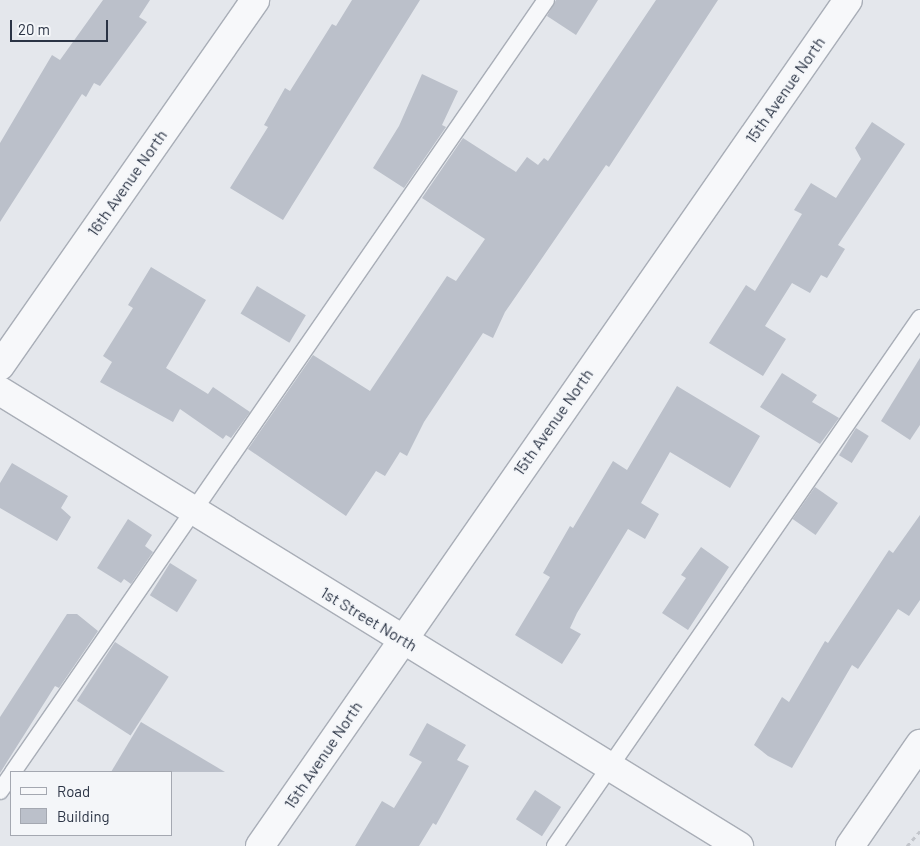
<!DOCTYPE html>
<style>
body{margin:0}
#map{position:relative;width:920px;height:846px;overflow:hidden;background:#e4e7ec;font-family:Barlow,sans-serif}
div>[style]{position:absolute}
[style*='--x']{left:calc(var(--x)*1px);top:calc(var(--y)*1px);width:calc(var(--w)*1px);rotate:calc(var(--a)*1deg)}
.building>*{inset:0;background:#bbc0ca;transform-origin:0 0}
.path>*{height:3px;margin-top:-1.5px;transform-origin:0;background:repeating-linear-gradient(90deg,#c2c5cb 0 4px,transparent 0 8px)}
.roads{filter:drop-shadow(1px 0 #a9aeb7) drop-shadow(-1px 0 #a9aeb7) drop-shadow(0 1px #a9aeb7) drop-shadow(0 -1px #a9aeb7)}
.lane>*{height:16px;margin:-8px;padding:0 8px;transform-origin:8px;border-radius:8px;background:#f7f8fa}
.street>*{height:28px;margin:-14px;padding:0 14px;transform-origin:14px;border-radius:14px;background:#f7f8fa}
span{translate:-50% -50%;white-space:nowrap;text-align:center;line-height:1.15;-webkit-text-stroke:4px #f4f6f9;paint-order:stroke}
.street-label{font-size:16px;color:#2b3445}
.legend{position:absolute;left:10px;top:771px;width:162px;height:65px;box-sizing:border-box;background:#f4f6f9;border:1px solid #a4a8b1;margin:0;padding:6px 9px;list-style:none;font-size:15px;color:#2b3445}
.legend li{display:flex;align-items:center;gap:10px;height:25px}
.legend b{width:25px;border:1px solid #a4a8b1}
.scale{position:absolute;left:10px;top:20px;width:98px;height:22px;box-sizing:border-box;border:2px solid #2b3445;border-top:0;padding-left:6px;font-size:15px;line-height:18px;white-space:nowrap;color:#2b3445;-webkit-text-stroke:4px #f4f6f9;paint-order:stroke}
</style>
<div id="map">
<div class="building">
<div style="clip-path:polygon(103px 0,150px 0,139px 17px,147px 22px,100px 86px,94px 83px,86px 97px,82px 94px,0 222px,0 143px,52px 55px,60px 60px)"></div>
<div style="clip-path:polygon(352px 0,420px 0,283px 220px,230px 188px,268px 127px,264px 125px,285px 88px,290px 91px,332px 24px,336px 26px)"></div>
<div style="clip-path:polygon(556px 0,598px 0,576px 35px,547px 16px)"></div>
<div style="clip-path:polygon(656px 0,718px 0,609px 167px,606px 165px,505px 312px,493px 338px,483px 333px,424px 422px,407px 456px,400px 452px,385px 476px,376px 471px,346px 516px,248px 449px,313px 355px,370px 391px,447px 276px,456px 281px,485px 239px,422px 198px,463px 138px,516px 172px,527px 157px,538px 165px,544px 158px,548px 161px)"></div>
<div style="clip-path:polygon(422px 74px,458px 91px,442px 125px,446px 127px,404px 188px,373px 168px,399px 126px)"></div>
<div style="clip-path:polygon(872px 122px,905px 144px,838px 245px,845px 249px,827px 278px,821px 275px,810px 293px,792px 283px,765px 326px,786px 339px,763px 376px,709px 343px,746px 285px,755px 291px,802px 214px,794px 210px,811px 183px,836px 198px,861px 159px,855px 148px)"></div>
<div style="clip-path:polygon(151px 267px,206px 300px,166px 368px,208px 394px,213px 387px,250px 412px,231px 438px,226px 435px,223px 439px,180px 409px,173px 422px,100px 382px,112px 362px,103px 356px,133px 308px,128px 305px)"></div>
<div style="left:257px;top:286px;width:57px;height:32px;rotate:31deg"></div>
<div style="clip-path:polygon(920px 358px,920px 425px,910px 440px,881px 421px)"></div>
<div style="clip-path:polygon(782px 373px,817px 395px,812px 402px,839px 418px,820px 444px,760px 407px)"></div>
<div style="clip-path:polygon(677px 386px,760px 436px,730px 488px,670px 452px,641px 503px,659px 514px,645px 539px,628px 529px,577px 613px,570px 628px,581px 634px,562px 664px,515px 635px,550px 577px,543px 573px,570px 526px,573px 528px,613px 461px,627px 470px)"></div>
<div style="left:856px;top:428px;width:15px;height:32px;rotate:32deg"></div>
<div style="clip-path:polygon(12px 463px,68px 496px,61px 508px,71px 517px,57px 541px,0 508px,0 483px)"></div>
<div style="left:815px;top:487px;width:28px;height:39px;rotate:35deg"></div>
<div style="clip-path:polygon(920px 515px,920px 600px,909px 616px,898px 609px,858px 669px,852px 665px,792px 768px,768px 756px,754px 745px,782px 697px,789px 702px,825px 641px,828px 643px,889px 550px,893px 553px)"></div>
<div style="clip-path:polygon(128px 519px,152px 535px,145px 546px,153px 552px,131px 584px,124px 579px,121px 583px,97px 568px)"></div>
<div style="clip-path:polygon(701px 547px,729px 567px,688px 630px,662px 613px,686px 578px,681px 575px)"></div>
<div style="left:170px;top:563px;width:32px;height:38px;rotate:32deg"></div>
<div style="clip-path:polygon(67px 614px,77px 614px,98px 631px,59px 688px,55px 686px,0 773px,0 717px)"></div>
<div style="left:115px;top:642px;width:64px;height:70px;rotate:33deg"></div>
<div style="clip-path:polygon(141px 722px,225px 772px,111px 772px)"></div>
<div style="clip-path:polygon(427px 723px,466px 745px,457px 760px,469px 766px,436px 825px,433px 823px,419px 846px,355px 846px,382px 801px,394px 808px,422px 762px,409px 755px)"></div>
<div style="left:535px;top:790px;width:31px;height:35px;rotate:33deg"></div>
</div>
<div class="path">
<div style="--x:907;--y:846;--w:20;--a:-49"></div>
</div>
<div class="roads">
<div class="lane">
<div style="--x:13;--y:772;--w:938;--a:-55.38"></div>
<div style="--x:0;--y:791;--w:19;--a:-55"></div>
<div style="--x:555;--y:846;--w:642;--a:-55.34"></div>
</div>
<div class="street">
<div style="--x:0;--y:366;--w:446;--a:-55.1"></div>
<div style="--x:0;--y:391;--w:868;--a:31.62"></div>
<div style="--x:260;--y:846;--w:1030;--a:-55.2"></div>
<div style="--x:850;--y:846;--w:124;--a:-55.5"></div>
</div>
</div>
<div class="street-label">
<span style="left:785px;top:90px;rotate:-55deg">15th Avenue North</span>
<span style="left:127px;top:183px;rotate:-55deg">16th Avenue North</span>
<span style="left:553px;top:422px;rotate:-55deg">15th Avenue North</span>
<span style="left:369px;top:619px;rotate:31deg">1st Street North</span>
<span style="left:323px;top:755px;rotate:-56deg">15th Avenue North</span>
</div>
<ul class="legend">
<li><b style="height:6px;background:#f7f8fa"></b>Road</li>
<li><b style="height:14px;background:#bbc0ca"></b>Building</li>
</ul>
<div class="scale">20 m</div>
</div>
